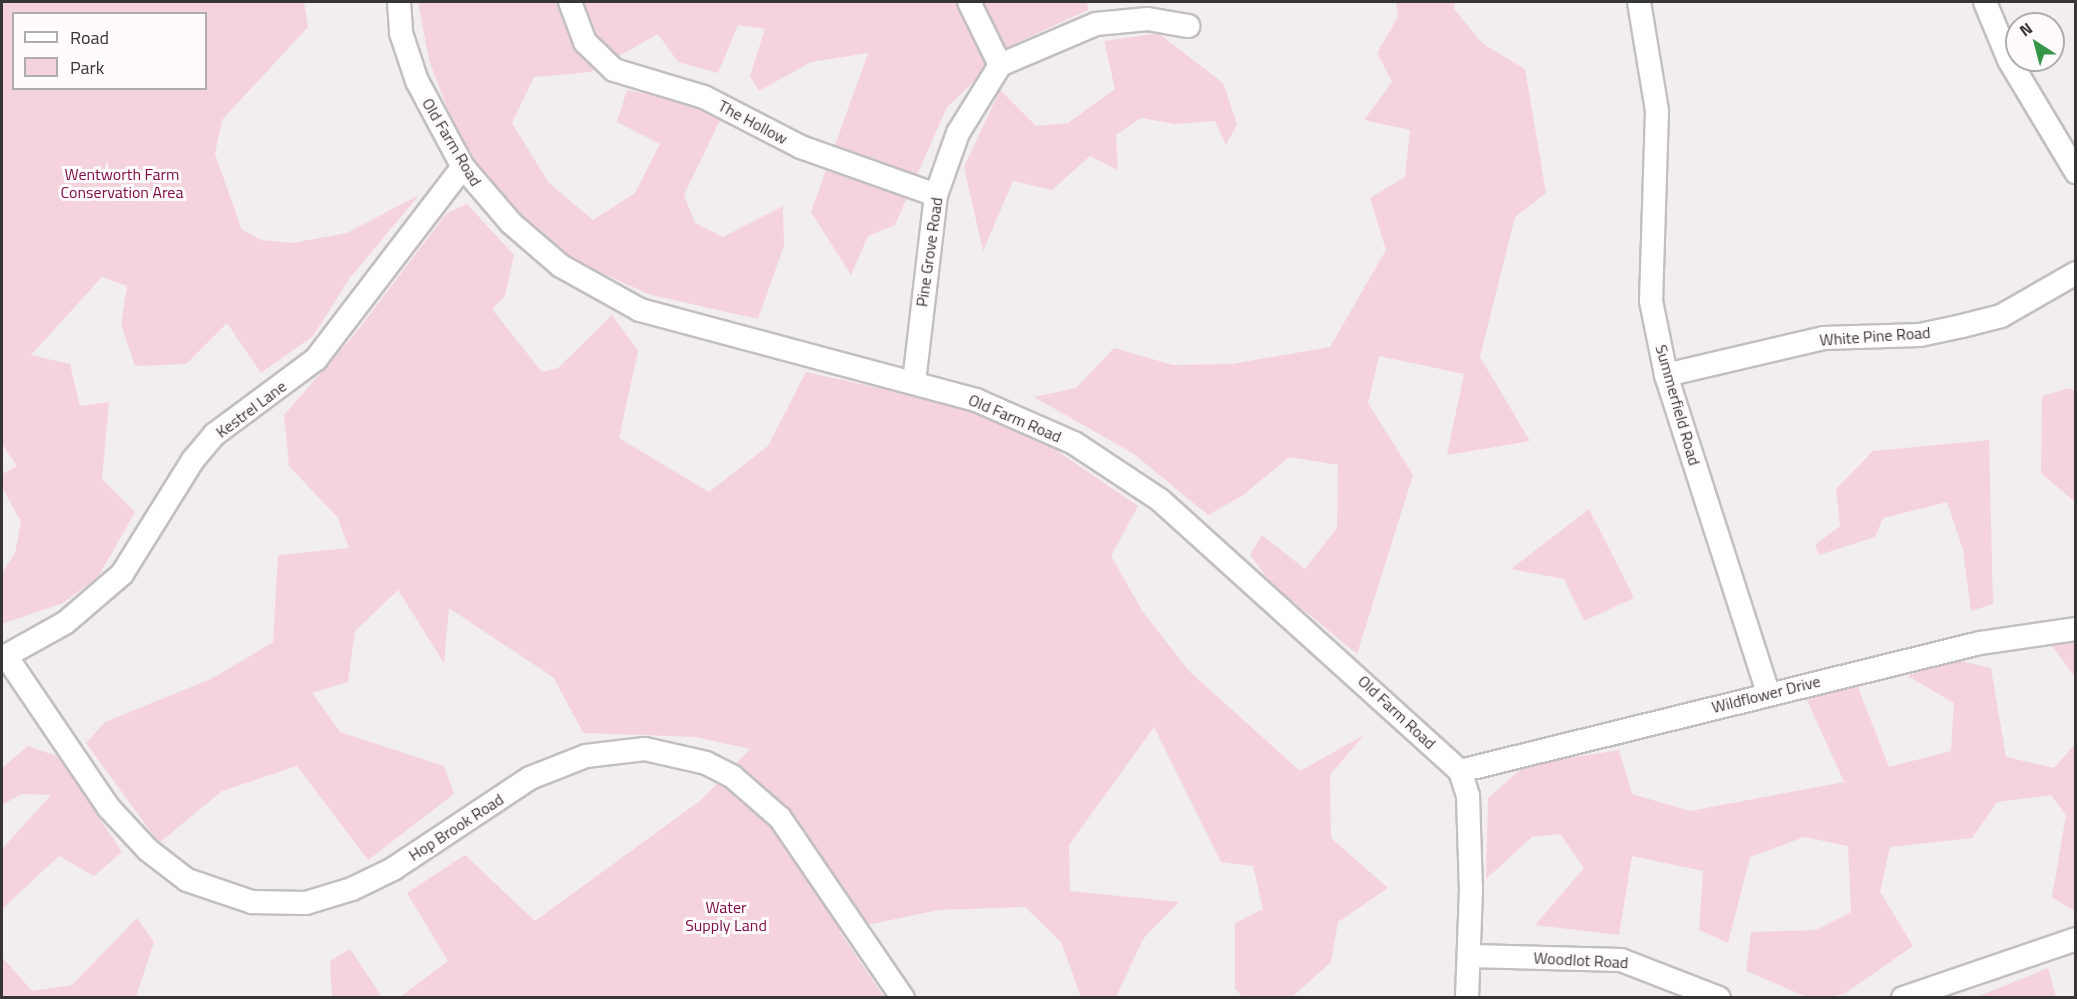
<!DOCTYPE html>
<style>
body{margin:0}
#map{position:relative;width:2077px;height:999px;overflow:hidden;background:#f2edef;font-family:"Titillium Web",sans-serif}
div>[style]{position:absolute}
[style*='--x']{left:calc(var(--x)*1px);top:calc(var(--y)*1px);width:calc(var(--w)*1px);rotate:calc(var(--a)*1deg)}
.green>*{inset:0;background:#f5d3de}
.roads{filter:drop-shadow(2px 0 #c3bfc0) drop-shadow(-2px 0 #c3bfc0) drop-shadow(0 2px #c3bfc0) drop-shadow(0 -2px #c3bfc0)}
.minor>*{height:22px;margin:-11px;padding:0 11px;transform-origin:11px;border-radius:11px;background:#fff}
span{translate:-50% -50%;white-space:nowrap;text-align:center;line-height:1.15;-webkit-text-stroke:6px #fffbfc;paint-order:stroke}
.street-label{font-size:16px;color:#373536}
.park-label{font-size:16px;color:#7f0a46}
.frame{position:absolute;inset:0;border:3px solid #373536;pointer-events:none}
.legend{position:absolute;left:12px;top:12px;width:195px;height:78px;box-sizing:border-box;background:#fffbfc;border:2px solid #afacad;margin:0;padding:8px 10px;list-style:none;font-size:18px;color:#373536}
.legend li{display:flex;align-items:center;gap:12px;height:30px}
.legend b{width:30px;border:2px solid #afacad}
.north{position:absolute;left:2005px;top:12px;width:60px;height:60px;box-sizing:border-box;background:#fffbfc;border:2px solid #afacad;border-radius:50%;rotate:324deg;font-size:16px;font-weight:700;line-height:24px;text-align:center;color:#373536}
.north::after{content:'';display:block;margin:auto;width:21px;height:27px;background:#35964a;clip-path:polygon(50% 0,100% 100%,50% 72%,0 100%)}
</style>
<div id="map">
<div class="green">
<div style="clip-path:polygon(evenodd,2px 2px,304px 2px,308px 27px,222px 120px,215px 154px,242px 230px,261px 240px,292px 243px,347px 233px,419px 195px,349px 279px,313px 336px,261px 373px,227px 323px,186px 364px,135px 366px,121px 324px,127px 286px,102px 277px,31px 355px,70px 364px,80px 406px,109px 402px,102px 479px,135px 512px,98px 577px,63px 603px,2px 624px,2px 573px,15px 553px,21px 522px,2px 487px,2px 474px,17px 466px,2px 444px,2px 2px,14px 14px,206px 14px,206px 88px,14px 88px,14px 14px)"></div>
<div style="clip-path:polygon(418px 2px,1087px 2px,1088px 10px,1014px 44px,947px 107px,895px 225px,868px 236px,851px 275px,811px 212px,868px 53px,811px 62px,759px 91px,750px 76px,765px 29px,738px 25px,718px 73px,678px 62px,658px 34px,590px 72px,534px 77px,512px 123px,549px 183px,593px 220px,635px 193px,660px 144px,617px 122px,627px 90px,700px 104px,721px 118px,684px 195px,695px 223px,723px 237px,783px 206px,784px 246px,758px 319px,651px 295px,563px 256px,492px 187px,452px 121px,429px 60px)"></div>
<div style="clip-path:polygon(1396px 2px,1455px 2px,1454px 9px,1483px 44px,1525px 69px,1546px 193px,1515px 217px,1480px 357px,1530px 441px,1447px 455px,1464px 374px,1379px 356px,1368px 403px,1413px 475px,1357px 654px,1271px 583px,1250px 555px,1262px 535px,1305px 569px,1337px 528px,1338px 465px,1289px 457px,1242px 496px,1208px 515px,1134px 454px,1034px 397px,1076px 388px,1114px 348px,1173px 365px,1232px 364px,1330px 347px,1386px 250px,1370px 198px,1405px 177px,1410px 130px,1364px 120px,1392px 82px,1377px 53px,1398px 17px)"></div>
<div style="clip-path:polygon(1158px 33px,1223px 83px,1237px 124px,1226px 145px,1215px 121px,1175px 124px,1141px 118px,1116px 135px,1118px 170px,1090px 156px,1052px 190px,1013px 181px,983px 251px,964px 167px,1000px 90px,1036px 126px,1068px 123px,1115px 89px,1104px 41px)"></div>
<div style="clip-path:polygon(467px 204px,514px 255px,505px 296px,492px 309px,542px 372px,558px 368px,612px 315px,638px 351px,619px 438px,709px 492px,768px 446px,806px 372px,955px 405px,1047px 444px,1138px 506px,1111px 556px,1143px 612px,1189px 671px,1300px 771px,1364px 735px,1330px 775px,1331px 838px,1388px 888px,1338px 922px,1331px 962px,1292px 997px,1243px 997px,1235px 989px,1235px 923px,1263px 909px,1253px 866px,1221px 862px,1154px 727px,1069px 845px,1070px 891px,1179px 902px,1143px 939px,1116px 997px,1081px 997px,1061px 942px,1025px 907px,938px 910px,839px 931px,884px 997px,400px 997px,448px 961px,407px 893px,465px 855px,535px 921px,701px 800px,750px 749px,696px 737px,583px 733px,554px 678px,449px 608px,444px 663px,398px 590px,355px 631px,348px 682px,312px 693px,340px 732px,444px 766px,454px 794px,368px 860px,297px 766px,222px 791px,159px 843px,86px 743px,105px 722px,213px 678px,273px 642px,278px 555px,349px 548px,338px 518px,289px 466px,284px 415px,355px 334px,446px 214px)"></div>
<div style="clip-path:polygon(2070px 388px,2076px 392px,2075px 502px,2041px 473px,2042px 396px)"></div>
<div style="clip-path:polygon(1989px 440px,1993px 604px,1971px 611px,1963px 550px,1947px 502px,1883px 518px,1875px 537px,1819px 555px,1815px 545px,1840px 526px,1836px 489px,1873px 451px)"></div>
<div style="clip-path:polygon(1589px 509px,1634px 598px,1584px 621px,1564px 579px,1511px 569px)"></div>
<div style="clip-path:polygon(2075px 642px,2076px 642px,2075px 677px,2052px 646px)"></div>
<div style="clip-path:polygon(1951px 659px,1991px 668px,2006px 757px,2054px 768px,2075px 744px,2074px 911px,2052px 897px,2066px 815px,2051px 795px,1997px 802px,1972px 838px,1890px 847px,1880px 892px,1913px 946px,1844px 994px,1827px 997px,1807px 997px,1746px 971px,1751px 932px,1816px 930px,1851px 912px,1848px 846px,1804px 837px,1750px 857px,1728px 943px,1699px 930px,1703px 871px,1632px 856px,1619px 935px,1535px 925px,1584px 868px,1560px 834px,1532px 837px,1486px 879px,1488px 798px,1526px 765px,1619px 750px,1632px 794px,1690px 811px,1844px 782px,1807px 700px,1857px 685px,1889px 767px,1951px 751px,1954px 703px,1908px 676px)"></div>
<div style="clip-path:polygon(28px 746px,59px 757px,122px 852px,94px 876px,59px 856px,2px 909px,2px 849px,51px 795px,22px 794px,2px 805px,2px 768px)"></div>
<div style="clip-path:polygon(137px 918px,154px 942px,136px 997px,2px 997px,2px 957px,32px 991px,72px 985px)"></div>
<div style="clip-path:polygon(350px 949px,382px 997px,332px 997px,330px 961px)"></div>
<div style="clip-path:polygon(2048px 968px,2056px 997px,1977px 997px)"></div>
</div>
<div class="roads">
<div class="minor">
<div style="--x:399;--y:2;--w:31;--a:86"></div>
<div style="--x:401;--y:33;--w:51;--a:71.6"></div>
<div style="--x:417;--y:81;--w:98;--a:61.9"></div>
<div style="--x:463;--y:167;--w:74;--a:49.4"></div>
<div style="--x:511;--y:223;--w:66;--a:40.7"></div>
<div style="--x:561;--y:266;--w:90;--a:29.1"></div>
<div style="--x:640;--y:310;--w:348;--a:15"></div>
<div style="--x:976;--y:400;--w:107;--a:23.7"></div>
<div style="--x:1074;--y:443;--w:103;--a:33.5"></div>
<div style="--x:1160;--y:500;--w:404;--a:42.1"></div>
<div style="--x:1460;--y:771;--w:26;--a:72"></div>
<div style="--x:1468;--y:796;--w:93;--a:88.2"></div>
<div style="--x:1471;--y:889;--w:109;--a:92.1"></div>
<div style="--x:570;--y:2;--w:43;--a:69.4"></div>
<div style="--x:585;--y:42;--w:40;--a:44"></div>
<div style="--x:614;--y:70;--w:94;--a:16.7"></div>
<div style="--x:704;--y:97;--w:109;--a:27.3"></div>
<div style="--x:801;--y:147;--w:143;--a:19.6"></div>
<div style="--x:1639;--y:2;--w:110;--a:80.6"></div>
<div style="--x:1657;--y:111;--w:190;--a:91.8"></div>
<div style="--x:1651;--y:301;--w:76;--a:78.5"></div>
<div style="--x:1666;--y:375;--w:334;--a:72.2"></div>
<div style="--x:1985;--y:2;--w:63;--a:67.5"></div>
<div style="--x:2009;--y:60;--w:131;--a:59.1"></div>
<div style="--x:1000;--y:65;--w:104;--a:-23.1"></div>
<div style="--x:1096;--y:24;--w:52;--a:-5.5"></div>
<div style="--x:1148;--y:19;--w:41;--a:9.9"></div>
<div style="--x:1666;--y:375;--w:162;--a:-13.2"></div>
<div style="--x:1824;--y:338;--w:96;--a:-1.8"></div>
<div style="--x:1920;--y:335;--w:43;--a:-12.1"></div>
<div style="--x:1962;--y:326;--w:40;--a:-14.4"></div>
<div style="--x:2001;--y:316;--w:86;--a:-29.8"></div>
<div style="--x:914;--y:382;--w:188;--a:-83.3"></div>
<div style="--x:936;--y:195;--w:66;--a:-70.5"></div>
<div style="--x:958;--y:133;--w:80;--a:-58.3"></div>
<div style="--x:1000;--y:65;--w:70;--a:-116.2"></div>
<div style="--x:6;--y:656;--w:184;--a:55.9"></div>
<div style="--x:109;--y:808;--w:57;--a:47.1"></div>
<div style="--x:148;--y:850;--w:49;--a:37.6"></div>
<div style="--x:187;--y:880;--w:69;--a:18.7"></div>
<div style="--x:252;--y:902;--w:54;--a:1.1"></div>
<div style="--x:306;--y:903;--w:48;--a:-16.9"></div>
<div style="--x:352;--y:889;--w:46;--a:-26"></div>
<div style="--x:393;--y:869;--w:164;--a:-33.6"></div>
<div style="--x:530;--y:778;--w:60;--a:-21.4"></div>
<div style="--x:586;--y:756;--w:59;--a:-6.8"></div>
<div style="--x:645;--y:749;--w:63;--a:12.9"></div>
<div style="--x:706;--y:763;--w:30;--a:27"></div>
<div style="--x:733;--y:777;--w:62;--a:41.1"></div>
<div style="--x:780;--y:818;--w:218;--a:55.7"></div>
<div style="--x:2;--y:658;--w:72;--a:-29.1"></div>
<div style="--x:65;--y:623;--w:75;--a:-40.7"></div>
<div style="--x:122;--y:574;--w:134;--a:-58.1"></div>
<div style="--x:193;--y:460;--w:34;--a:-50"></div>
<div style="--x:215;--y:434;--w:126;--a:-36.6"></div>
<div style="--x:316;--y:359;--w:242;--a:-52.6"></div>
<div style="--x:1460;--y:771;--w:536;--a:-13.83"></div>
<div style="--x:1980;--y:643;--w:97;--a:-8.3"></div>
<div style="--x:1471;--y:956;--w:150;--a:1.5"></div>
<div style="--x:1621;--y:960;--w:105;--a:21.2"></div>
<div style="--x:1903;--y:998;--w:183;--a:-18.8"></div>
</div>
</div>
<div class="street-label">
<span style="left:753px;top:122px;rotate:28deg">The Hollow</span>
<span style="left:452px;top:142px;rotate:59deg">Old Farm Road</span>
<span style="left:929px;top:252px;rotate:-82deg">Pine Grove Road</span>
<span style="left:1875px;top:336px;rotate:-4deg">White Pine Road</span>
<span style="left:1678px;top:405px;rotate:74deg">Summerfield Road</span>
<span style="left:251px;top:409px;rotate:-37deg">Kestrel Lane</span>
<span style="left:1015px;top:418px;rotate:23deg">Old Farm Road</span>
<span style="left:1766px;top:694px;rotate:-14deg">Wildflower Drive</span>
<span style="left:1397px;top:712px;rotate:43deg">Old Farm Road</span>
<span style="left:456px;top:827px;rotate:-33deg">Hop Brook Road</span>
<span style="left:1581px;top:960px;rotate:3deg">Woodlot Road</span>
</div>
<div class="park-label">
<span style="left:122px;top:183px">Wentworth Farm<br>Conservation Area</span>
<span style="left:726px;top:916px">Water<br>Supply Land</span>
</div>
<div class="frame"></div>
<ul class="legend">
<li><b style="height:8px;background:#fff"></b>Road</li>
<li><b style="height:16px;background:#f5d3de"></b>Park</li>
</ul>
<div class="north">N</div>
</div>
